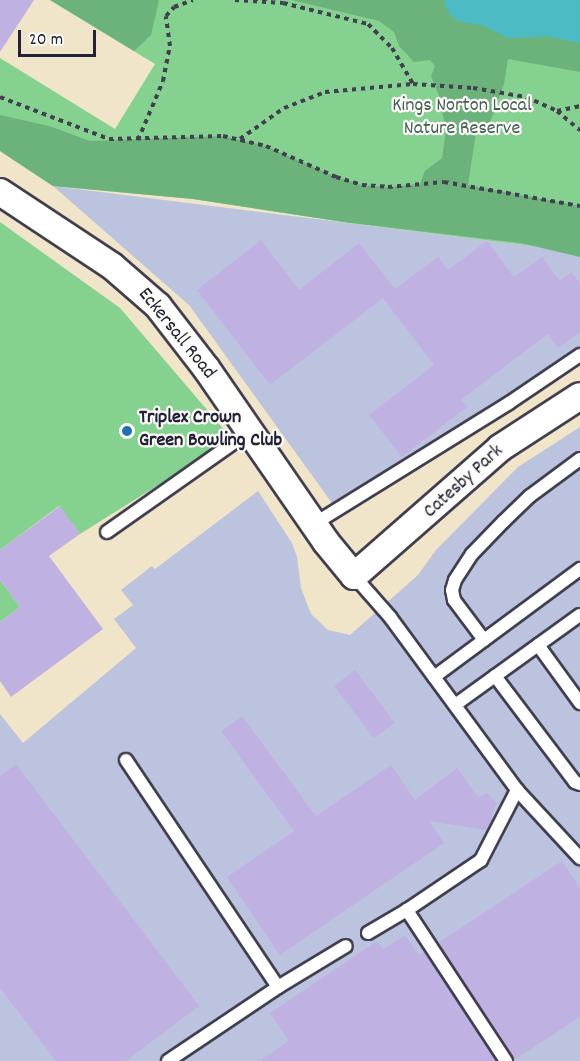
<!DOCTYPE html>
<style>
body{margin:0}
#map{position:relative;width:580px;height:1061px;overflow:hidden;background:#f0e5c8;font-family:Dekko,sans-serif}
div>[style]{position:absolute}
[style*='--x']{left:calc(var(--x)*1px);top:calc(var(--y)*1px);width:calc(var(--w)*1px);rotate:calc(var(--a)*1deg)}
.industrial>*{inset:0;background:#bcc3de}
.green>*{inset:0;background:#84d190}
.forest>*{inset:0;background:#6bb37a}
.river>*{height:46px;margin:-23px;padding:0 23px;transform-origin:23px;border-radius:23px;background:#4cbbc3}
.building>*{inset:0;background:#bfb2e3;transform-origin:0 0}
.path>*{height:4px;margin-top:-2px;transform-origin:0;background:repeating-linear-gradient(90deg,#413f50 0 4.5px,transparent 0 9px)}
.roads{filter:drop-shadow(2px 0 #413f50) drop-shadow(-2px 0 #413f50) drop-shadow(0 2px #413f50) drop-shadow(0 -2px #413f50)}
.lane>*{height:12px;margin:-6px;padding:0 6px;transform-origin:6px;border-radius:6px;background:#fff}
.street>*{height:26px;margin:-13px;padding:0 13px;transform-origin:13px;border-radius:13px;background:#fff}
.dots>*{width:16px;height:16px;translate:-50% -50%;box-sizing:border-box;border:3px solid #fdfcf7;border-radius:50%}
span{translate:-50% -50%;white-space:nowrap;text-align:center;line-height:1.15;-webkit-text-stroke:4.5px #fdfcf7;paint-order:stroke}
.park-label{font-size:20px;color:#445f59}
.street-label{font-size:20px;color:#22223b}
.poi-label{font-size:20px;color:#22223b;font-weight:700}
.left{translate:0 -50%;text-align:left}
.scale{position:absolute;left:18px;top:30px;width:78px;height:27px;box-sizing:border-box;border:3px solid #22223b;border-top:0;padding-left:8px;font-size:18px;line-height:21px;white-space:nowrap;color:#22223b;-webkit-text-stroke:4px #fdfcf7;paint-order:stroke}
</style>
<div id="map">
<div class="industrial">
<div style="clip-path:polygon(53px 186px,580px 252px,580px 355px,337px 510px,189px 305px)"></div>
<div style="clip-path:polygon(580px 427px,580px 1061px,0 1061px,0 714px,23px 743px,136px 648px,114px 619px,133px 605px,121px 590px,152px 566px,155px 569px,258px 491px,292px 543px,297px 557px,301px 588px,311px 614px,328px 630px,350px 635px,418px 575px,436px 550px,518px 467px)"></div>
</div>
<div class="green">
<div style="clip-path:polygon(50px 0,580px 0,580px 252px,349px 223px,193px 199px,53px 186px,0 151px,0 58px,115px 129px,155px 64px)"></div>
<div style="clip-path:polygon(0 222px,120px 308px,232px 439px,80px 534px,59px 506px,0 550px)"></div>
<div style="clip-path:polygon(0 580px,20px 607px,0 622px)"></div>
</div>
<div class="forest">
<div style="clip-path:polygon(50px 0,159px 0,151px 35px,134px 51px)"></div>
<div style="clip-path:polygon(292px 0,580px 0,580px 72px,508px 59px,504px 84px,489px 125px,477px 126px,468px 185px,580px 206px,580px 257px,521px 243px,344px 222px,193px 199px,53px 186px,0 151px,0 115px,49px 126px,90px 141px,223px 136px,266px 146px,336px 177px,362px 185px,388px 187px,420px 184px,425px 171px,442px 158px,446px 130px,439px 96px,431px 76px,435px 66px,430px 60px,414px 62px,399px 46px,394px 32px,379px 21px)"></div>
</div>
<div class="river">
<div style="--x:468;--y:0;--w:21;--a:8"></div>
<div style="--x:489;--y:3;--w:28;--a:26"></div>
<div style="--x:514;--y:15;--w:34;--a:-3"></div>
<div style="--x:548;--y:13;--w:33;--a:12"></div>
</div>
<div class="building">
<div style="clip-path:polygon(0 0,34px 0,0 52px)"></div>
<div style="clip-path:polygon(261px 240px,299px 290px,359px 243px,395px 289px,438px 257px,448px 270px,487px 241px,514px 277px,542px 257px,560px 281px,571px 272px,580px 283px,580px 332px,558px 348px,548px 334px,461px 400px,467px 407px,402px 457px,369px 415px,434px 365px,383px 298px,270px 385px,197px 290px)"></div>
<div style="clip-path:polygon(60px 506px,80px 534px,49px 556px,103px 629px,11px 697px,0 681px,0 622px,20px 607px,0 580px,0 550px)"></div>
<div style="left:355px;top:670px;width:66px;height:26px;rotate:53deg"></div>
<div style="clip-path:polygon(242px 716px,316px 816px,391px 765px,415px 800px,457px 768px,478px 797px,487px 793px,497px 803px,491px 816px,493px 819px,487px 830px,429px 821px,444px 843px,280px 955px,227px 877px,294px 831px,221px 731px)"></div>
<div style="clip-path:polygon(16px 764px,199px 1006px,126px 1061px,56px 1061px,0 988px,0 776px)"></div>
<div style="clip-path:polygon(562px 861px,580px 888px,580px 1017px,514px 1060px,438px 943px)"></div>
<div style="clip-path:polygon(405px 935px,419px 955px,424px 952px,496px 1061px,259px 1061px,289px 1041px,270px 1013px,377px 941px,383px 949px)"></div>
</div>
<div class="path">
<div style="--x:235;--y:0;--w:48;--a:3.6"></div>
<div style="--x:283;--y:3;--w:88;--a:13.9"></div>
<div style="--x:368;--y:24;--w:34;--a:45"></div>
<div style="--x:392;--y:48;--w:42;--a:59.7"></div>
<div style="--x:0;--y:97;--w:117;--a:21.1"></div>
<div style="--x:109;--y:139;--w:114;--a:-1.5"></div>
<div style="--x:223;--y:136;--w:44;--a:13.1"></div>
<div style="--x:266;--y:146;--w:77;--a:23.9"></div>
<div style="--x:336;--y:177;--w:27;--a:17"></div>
<div style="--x:362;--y:185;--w:26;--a:4"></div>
<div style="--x:388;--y:187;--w:56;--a:-5.1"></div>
<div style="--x:444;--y:182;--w:138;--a:10"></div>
<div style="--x:557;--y:111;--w:24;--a:-12"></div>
<div style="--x:240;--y:139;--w:54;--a:-35.2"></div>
<div style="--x:284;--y:108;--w:44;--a:-21.3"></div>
<div style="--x:325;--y:92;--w:88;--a:-5.2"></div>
<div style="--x:413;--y:84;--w:60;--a:3.8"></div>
<div style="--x:473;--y:88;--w:54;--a:9.6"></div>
<div style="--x:526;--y:97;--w:34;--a:24"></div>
<div style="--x:557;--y:111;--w:30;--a:40"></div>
<div style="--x:138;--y:140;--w:64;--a:-67"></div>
<div style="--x:163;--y:81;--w:36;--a:-79"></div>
<div style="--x:170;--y:46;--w:30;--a:-98"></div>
<div style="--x:166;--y:16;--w:12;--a:-48"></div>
<div style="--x:174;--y:7;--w:20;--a:-20"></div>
</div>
<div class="roads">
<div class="lane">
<div style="--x:314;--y:524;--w:229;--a:-31.8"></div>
<div style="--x:509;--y:403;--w:86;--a:-34.1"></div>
<div style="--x:107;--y:532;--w:174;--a:-35.2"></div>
<div style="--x:354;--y:576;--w:55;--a:48.7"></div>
<div style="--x:390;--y:617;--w:215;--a:53.7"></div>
<div style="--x:517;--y:790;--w:93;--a:47.2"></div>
<div style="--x:484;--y:640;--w:50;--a:-126.9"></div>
<div style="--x:454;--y:600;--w:10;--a:-101"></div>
<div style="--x:452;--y:590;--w:10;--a:-73"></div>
<div style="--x:455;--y:580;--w:31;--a:-57"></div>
<div style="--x:472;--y:554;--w:45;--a:-45.9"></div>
<div style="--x:503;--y:522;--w:37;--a:-44"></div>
<div style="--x:530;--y:496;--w:62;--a:-36.5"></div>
<div style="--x:538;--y:645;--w:72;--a:54.1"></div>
<div style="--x:495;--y:676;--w:133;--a:53"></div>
<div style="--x:575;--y:782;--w:5;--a:22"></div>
<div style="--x:434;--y:677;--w:182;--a:-36.5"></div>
<div style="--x:455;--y:705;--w:154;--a:-35.8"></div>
<div style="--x:126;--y:760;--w:273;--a:56.2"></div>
<div style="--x:278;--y:987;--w:79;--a:-31.1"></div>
<div style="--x:368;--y:933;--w:45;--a:-30.5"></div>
<div style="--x:168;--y:1061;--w:133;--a:-33.9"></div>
<div style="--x:506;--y:1061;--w:181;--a:-123.3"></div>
<div style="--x:407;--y:910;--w:89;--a:-34"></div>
<div style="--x:481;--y:860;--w:79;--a:-62.8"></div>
</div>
<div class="street">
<div style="--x:0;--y:192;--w:134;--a:33.5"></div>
<div style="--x:112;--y:266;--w:61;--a:41"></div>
<div style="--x:158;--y:306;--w:78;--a:52.3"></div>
<div style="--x:206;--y:368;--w:211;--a:55.4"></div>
<div style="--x:326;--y:542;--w:44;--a:50.5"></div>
<div style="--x:354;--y:576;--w:194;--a:-41.2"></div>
<div style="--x:500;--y:448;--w:95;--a:-33"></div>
</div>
</div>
<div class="dots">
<div style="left:127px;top:431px;background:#1f6fb2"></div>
</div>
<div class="park-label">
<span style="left:462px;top:118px">Kings Norton Local<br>Nature Reserve</span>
</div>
<div class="street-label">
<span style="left:176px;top:334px;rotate:51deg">Eckersall Road</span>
<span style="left:464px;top:482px;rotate:-42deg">Catesby Park</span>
</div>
<div class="poi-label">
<span class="left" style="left:139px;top:430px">Triplex Crown<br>Green Bowling Club</span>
</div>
<div class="scale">20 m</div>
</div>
